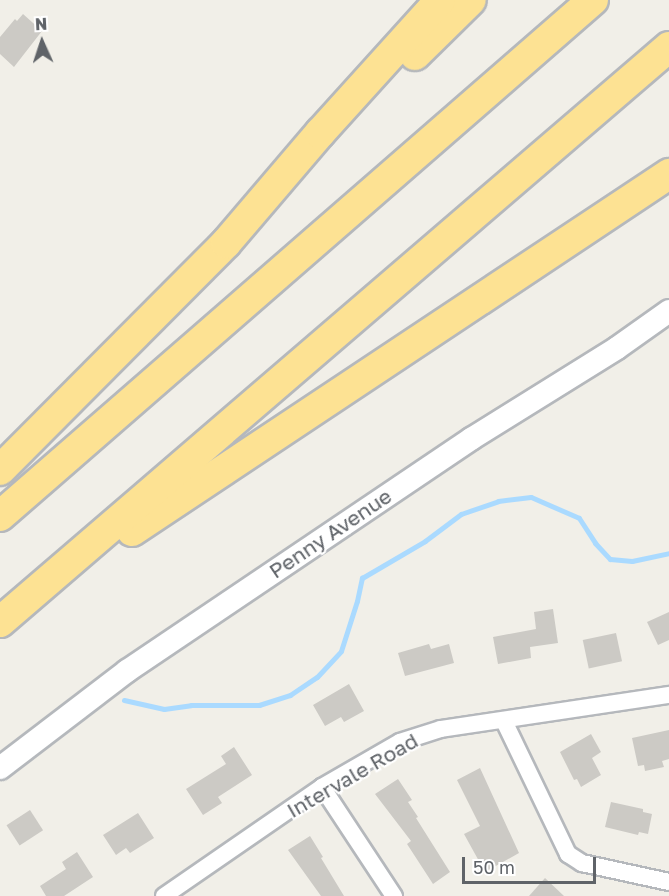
<!DOCTYPE html>
<style>
body{margin:0}
#map{position:relative;width:669px;height:896px;overflow:hidden;background:#f1efe8;font-family:"Golos Text",sans-serif}
div>[style]{position:absolute}
[style*='--x']{left:calc(var(--x)*1px);top:calc(var(--y)*1px);width:calc(var(--w)*1px);rotate:calc(var(--a)*1deg)}
.stream>*{height:5px;margin:-2.5px;padding:0 2.5px;transform-origin:2.5px;border-radius:2.5px;background:#aadaff}
.building>*{inset:0;background:#cccac5;transform-origin:0 0}
.roads{filter:drop-shadow(2px 0 #b5b8bc) drop-shadow(-2px 0 #b5b8bc) drop-shadow(0 2px #b5b8bc) drop-shadow(0 -2px #b5b8bc)}
.street>*{height:16px;margin:-8px;padding:0 8px;transform-origin:8px;border-radius:8px;background:#fff}
.secondary>*{height:22px;margin:-11px;padding:0 11px;transform-origin:11px;border-radius:11px;background:#fff}
.highway>*{height:30px;margin:-15px;padding:0 15px;transform-origin:15px;border-radius:15px;background:#fde293}
span{translate:-50% -50%;white-space:nowrap;text-align:center;line-height:1.15;-webkit-text-stroke:4.5px #fff;paint-order:stroke}
.street-label{font-size:21px;color:#5f6368}
.north{position:absolute;left:12px;top:12px;width:60px;height:60px;-webkit-text-stroke:4px #fff;paint-order:stroke;rotate:357deg;font-size:16px;font-weight:700;line-height:24px;text-align:center;color:#5f6368}
.north::after{content:'';display:block;margin:auto;width:21px;height:27px;background:#5f6368;clip-path:polygon(50% 0,100% 100%,50% 72%,0 100%)}
.scale{position:absolute;left:462px;top:857px;width:134px;height:27px;box-sizing:border-box;border:3px solid #5f6368;border-top:0;padding-left:8px;font-size:18px;line-height:21px;white-space:nowrap;color:#5f6368;-webkit-text-stroke:4px #fff;paint-order:stroke}
</style>
<div id="map">
<div class="stream">
<div style="--x:124;--y:700;--w:41;--a:12.7"></div>
<div style="--x:164;--y:709;--w:27;--a:-8"></div>
<div style="--x:191;--y:705;--w:68;--a:0"></div>
<div style="--x:259;--y:705;--w:33;--a:-18"></div>
<div style="--x:290;--y:695;--w:32;--a:-34"></div>
<div style="--x:317;--y:677;--w:35;--a:-47"></div>
<div style="--x:341;--y:651;--w:52;--a:-72.3"></div>
<div style="--x:357;--y:601;--w:24;--a:-78"></div>
<div style="--x:362;--y:578;--w:73;--a:-30.4"></div>
<div style="--x:425;--y:541;--w:45;--a:-36.9"></div>
<div style="--x:461;--y:514;--w:39;--a:-19"></div>
<div style="--x:498;--y:501;--w:33;--a:-7"></div>
<div style="--x:531;--y:497;--w:52;--a:23.6"></div>
<div style="--x:579;--y:518;--w:30;--a:57"></div>
<div style="--x:595;--y:543;--w:22;--a:47"></div>
<div style="--x:610;--y:559;--w:22;--a:5"></div>
<div style="--x:632;--y:561;--w:38;--a:-12"></div>
</div>
<div class="building">
<div style="clip-path:polygon(23px 14px,42px 31px,14px 67px,0 54px,0 37px,15px 19px,17px 21px)"></div>
<div style="clip-path:polygon(553px 609px,558px 643px,530px 647px,531px 658px,498px 664px,493px 637px,536px 629px,534px 612px)"></div>
<div style="clip-path:polygon(669px 612px,669px 640px,658px 645px,647px 622px)"></div>
<div style="left:616px;top:633px;width:29px;height:34px;rotate:78deg"></div>
<div style="clip-path:polygon(429px 644px,431px 649px,449px 644px,454px 663px,405px 676px,398px 653px)"></div>
<div style="clip-path:polygon(349px 684px,364px 711px,344px 722px,341px 717px,325px 726px,313px 705px)"></div>
<div style="clip-path:polygon(669px 730px,669px 759px,662px 761px,664px 767px,645px 771px,644px 765px,638px 766px,632px 738px)"></div>
<div style="clip-path:polygon(591px 734px,601px 752px,592px 758px,601px 775px,581px 787px,577px 779px,574px 780px,560px 752px)"></div>
<div style="clip-path:polygon(234px 747px,252px 775px,218px 797px,222px 803px,203px 815px,186px 789px,226px 764px,221px 756px)"></div>
<div style="clip-path:polygon(480px 768px,519px 853px,485px 872px,464px 834px,480px 826px,457px 780px)"></div>
<div style="clip-path:polygon(398px 779px,412px 800px,408px 802px,418px 817px,416px 818px,450px 872px,433px 884px,407px 844px,411px 841px,375px 794px)"></div>
<div style="clip-path:polygon(611px 802px,643px 809px,643px 812px,652px 814px,648px 834px,639px 832px,638px 835px,605px 827px)"></div>
<div style="left:30px;top:810px;width:24px;height:28px;rotate:57deg"></div>
<div style="clip-path:polygon(138px 813px,154px 838px,130px 853px,126px 848px,116px 855px,103px 835px)"></div>
<div style="clip-path:polygon(310px 836px,323px 857px,321px 858px,344px 896px,321px 896px,288px 850px)"></div>
<div style="clip-path:polygon(77px 852px,93px 877px,64px 896px,46px 896px,40px 886px,66px 869px,62px 862px)"></div>
<div style="clip-path:polygon(545px 878px,564px 896px,529px 896px)"></div>
</div>
<div class="roads">
<div class="street">
<div style="--x:504;--y:721;--w:148;--a:64.3"></div>
<div style="--x:568;--y:854;--w:17;--a:33"></div>
<div style="--x:582;--y:863;--w:89;--a:12.3"></div>
<div style="--x:322;--y:787;--w:131;--a:56.6"></div>
<div style="--x:164;--y:896;--w:192;--a:-34.6"></div>
<div style="--x:322;--y:787;--w:90;--a:-30"></div>
<div style="--x:400;--y:742;--w:43;--a:-17.6"></div>
<div style="--x:441;--y:729;--w:231;--a:-8.5"></div>
</div>
<div class="secondary">
<div style="--x:0;--y:768;--w:160;--a:-37.4"></div>
<div style="--x:127;--y:671;--w:415;--a:-34"></div>
<div style="--x:471;--y:439;--w:172;--a:-31.9"></div>
<div style="--x:617;--y:348;--w:64;--a:-35.4"></div>
</div>
<div class="highway">
<div style="--x:415;--y:55;--w:78;--a:-44.5"></div>
<div style="--x:0;--y:470;--w:320;--a:-45.1"></div>
<div style="--x:226;--y:243;--w:145;--a:-49.5"></div>
<div style="--x:320;--y:133;--w:179;--a:-47.9"></div>
<div style="--x:0;--y:516;--w:786;--a:-41.03"></div>
<div style="--x:132;--y:531;--w:645;--a:-33.62"></div>
<div style="--x:0;--y:622;--w:882;--a:-40.68"></div>
</div>
</div>
<div class="street-label">
<span style="left:330px;top:533px;rotate:-34deg">Penny Avenue</span>
<span style="left:352px;top:775px;rotate:-30deg">Intervale Road</span>
</div>
<div class="north">N</div>
<div class="scale">50 m</div>
</div>
